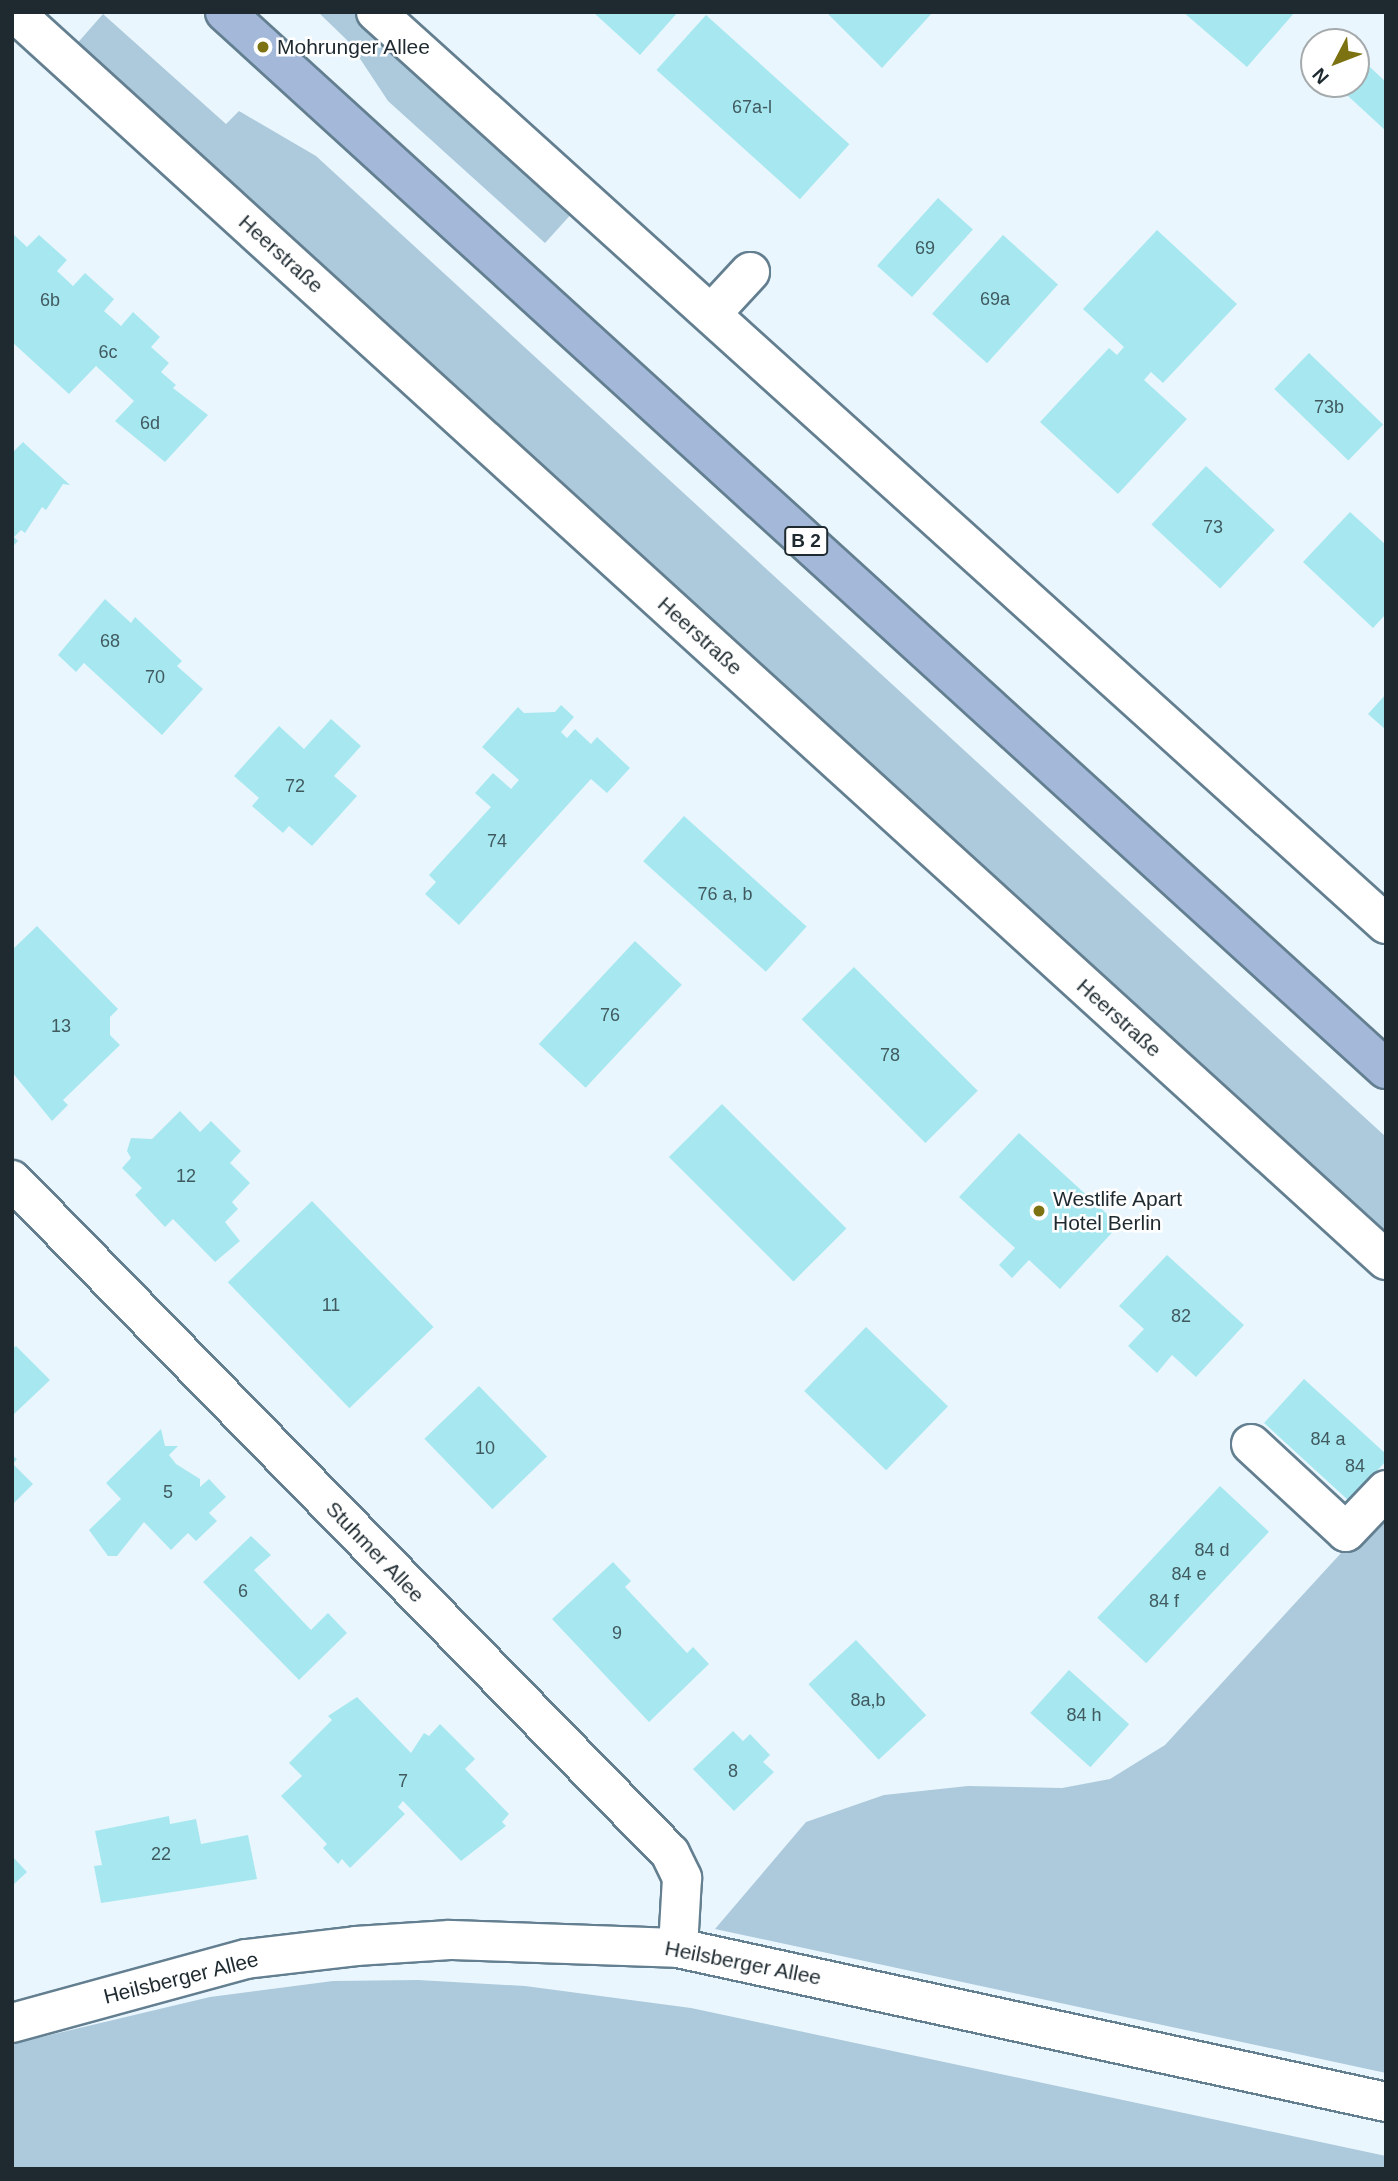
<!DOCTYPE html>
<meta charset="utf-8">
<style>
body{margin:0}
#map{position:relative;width:1398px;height:2181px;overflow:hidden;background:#eaf6fe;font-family:Helvetica,sans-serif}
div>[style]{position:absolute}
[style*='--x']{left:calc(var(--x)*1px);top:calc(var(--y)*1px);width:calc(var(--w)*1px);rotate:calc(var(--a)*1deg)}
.green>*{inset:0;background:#accadb}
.building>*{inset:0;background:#a7e8f0;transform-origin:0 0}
.roads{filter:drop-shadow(2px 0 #637f90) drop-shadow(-2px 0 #637f90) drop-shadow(0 2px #637f90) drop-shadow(0 -2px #637f90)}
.minor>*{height:38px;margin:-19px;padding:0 19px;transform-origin:19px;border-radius:19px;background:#fff}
.major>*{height:38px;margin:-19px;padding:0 19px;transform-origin:19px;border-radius:19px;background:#a4b9da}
.dots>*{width:19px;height:19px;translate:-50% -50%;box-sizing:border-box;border:4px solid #fff;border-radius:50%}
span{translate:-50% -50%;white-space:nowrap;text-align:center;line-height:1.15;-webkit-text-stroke:5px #fff;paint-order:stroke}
.number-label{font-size:18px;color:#405a60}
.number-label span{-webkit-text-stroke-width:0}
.shield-label span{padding:2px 5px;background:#fff;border:2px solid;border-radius:5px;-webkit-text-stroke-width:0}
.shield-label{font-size:19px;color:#1e2a30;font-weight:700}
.poi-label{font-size:21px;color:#1e2a30}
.left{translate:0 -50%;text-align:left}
.street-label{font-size:21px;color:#1e2a30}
.frame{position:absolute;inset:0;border:14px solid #1e2a30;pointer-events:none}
.north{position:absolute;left:1300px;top:28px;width:70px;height:70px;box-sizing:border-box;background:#fff;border:2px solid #a5aaac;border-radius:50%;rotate:228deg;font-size:19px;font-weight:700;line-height:28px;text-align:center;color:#1e2a30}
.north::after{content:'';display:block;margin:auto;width:24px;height:32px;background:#7d7212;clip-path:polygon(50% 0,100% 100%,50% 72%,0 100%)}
</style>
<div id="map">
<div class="green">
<div style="clip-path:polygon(318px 12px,355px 12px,574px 211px,545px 243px,388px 101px,349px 42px)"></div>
<div style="clip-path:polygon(103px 14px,226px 124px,239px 111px,316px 156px,1386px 1137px,1386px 1238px,74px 47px)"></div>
<div style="clip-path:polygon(1386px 1504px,1386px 2073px,715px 1929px,806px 1822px,884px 1795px,968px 1786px,1062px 1788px,1110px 1779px,1165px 1745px)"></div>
<div style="clip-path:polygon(418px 1980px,525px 1986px,691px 2008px,1386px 2156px,1386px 2169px,12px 2169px,12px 2044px,210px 1997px,333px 1981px)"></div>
</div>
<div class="building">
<div style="clip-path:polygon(593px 12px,678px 12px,640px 55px)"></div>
<div style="clip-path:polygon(826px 12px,933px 12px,882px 68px)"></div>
<div style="clip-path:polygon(1183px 12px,1295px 12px,1247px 67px)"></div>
<div style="left:706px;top:15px;width:193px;height:74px;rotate:42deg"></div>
<div style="clip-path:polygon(1356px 54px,1386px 82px,1386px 131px,1335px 84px,1356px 84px)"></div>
<div style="left:938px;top:198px;width:47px;height:91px;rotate:42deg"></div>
<div style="clip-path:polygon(1157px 230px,1237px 304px,1163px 383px,1151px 372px,1144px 380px,1187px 419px,1118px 494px,1040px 422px,1109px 348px,1117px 355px,1124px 347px,1083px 309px)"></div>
<div style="clip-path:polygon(12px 233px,27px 247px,39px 235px,67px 260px,57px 271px,73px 286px,85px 273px,114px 299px,104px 311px,121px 326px,133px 312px,160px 337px,151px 347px,169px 363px,161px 372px,176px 385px,173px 388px,208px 415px,165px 462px,115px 421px,134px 401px,96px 366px,69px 394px,12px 342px)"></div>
<div style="left:1003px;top:235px;width:74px;height:106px;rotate:42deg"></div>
<div style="left:1309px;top:353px;width:103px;height:50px;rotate:44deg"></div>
<div style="clip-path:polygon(23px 442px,70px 485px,63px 484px,46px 510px,42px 507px,25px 533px,21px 530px,14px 537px,18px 541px,12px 547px,12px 453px)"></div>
<div style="left:1206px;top:466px;width:94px;height:80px;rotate:43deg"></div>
<div style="clip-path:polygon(1350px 512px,1386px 545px,1386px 614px,1373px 628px,1303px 562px)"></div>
<div style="clip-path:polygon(105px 599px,131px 623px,135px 617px,182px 661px,177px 666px,203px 689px,162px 735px,84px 663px,76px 672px,58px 655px)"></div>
<div style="clip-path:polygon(1386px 694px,1386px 730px,1368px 714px)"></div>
<div style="clip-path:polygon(561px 705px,574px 717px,561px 732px,567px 738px,575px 729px,591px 744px,597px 737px,630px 768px,607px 793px,591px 779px,459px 925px,425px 894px,436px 882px,429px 875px,491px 807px,475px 793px,493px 773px,511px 789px,519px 780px,482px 747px,518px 707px,524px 713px,555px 712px)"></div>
<div style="clip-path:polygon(331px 719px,361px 746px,334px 776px,357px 796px,312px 846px,289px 826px,283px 833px,252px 806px,259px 798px,234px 776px,279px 726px,304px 749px)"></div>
<div style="left:684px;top:816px;width:165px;height:61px;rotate:42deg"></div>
<div style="clip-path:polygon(37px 926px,118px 1009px,110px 1017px,110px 1035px,120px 1045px,63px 1100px,68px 1105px,52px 1121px,12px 1072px,12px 950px)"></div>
<div style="left:635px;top:941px;width:64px;height:141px;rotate:43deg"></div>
<div style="left:854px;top:967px;width:175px;height:74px;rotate:45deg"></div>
<div style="left:722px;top:1104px;width:176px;height:75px;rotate:45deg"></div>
<div style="clip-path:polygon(180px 1111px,200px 1132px,211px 1121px,241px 1151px,230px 1163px,250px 1183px,232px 1202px,238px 1209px,225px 1222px,240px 1241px,215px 1262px,173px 1219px,165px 1227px,135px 1195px,142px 1188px,122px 1168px,131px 1158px,127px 1151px,131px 1138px,152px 1139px)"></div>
<div style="clip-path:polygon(1019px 1133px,1119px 1225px,1060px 1289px,1029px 1260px,1012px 1278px,999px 1265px,1015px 1248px,959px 1197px)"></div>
<div style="left:312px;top:1201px;width:175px;height:117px;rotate:46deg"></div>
<div style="clip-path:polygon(1167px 1255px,1244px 1325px,1196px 1377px,1172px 1355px,1157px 1373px,1128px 1346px,1144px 1329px,1119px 1306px)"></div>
<div style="left:866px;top:1327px;width:114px;height:89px;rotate:44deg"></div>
<div style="clip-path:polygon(16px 1346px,50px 1380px,12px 1416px,12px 1349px)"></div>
<div style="clip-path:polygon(1304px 1379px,1386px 1454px,1386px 1461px,1349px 1501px,1264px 1423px)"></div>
<div style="left:479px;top:1386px;width:98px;height:76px;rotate:46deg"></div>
<div style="clip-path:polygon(161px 1429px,165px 1446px,178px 1446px,169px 1455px,176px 1464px,200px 1479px,200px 1487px,209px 1479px,226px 1497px,209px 1513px,217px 1521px,196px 1541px,188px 1533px,171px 1550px,144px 1522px,117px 1556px,108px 1556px,89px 1530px,121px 1499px,106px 1483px)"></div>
<div style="clip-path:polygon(12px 1455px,17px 1459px,13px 1464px,33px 1484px,12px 1505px)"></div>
<div style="left:1220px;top:1486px;width:67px;height:180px;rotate:43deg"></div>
<div style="clip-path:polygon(251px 1536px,271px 1555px,254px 1570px,311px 1630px,328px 1613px,347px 1633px,299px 1680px,203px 1582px)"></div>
<div style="clip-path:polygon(613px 1562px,631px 1581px,625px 1587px,687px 1653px,693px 1647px,709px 1664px,649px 1722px,552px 1619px)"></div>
<div style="left:856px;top:1640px;width:103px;height:65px;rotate:47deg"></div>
<div style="left:1069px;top:1670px;width:81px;height:58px;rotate:42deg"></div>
<div style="clip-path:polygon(357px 1697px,411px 1753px,424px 1733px,429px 1736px,440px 1724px,475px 1759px,465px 1769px,509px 1814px,502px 1822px,506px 1826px,461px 1861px,403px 1801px,398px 1807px,405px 1814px,350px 1868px,342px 1859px,338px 1864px,323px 1848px,327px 1844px,281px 1796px,302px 1776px,289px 1763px,332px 1720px,328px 1716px)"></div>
<div style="clip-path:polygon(733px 1731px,743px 1741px,750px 1734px,770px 1755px,763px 1762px,774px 1772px,734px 1811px,693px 1769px)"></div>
<div style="clip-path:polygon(169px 1816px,170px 1824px,196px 1819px,201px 1844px,248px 1835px,257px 1879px,101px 1903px,94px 1866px,102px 1865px,95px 1831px)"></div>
<div style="clip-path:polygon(12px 1856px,27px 1872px,12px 1886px)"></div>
</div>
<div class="roads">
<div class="minor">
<div style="--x:14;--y:12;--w:1855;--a:42.29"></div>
<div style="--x:376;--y:12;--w:1361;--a:42.08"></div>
<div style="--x:712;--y:313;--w:56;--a:-47.2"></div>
<div style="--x:12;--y:1180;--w:941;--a:45.65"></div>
<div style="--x:670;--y:1853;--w:28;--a:64"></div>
<div style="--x:682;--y:1878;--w:70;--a:93.3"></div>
<div style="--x:1251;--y:1444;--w:129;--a:42.8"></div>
<div style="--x:1346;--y:1532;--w:58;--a:-46.4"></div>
<div style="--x:12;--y:2023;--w:243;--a:-15.3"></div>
<div style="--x:246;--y:1959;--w:111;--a:-6.7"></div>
<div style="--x:356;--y:1946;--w:94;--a:-3.7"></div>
<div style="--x:450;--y:1940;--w:228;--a:2"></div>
<div style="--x:678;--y:1948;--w:725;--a:12.27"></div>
</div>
<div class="major">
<div style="--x:225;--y:12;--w:1570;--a:42.32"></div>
</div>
</div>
<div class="dots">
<div style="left:263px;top:47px;background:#7d7212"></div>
<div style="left:1039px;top:1211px;background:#7d7212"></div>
</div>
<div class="number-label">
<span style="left:752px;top:107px">67a-l</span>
<span style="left:925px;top:248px">69</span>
<span style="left:995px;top:299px">69a</span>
<span style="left:50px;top:300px">6b</span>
<span style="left:108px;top:352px">6c</span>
<span style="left:1329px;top:407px">73b</span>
<span style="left:150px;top:423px">6d</span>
<span style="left:1213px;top:527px">73</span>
<span style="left:110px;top:641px">68</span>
<span style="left:155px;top:677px">70</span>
<span style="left:295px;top:786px">72</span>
<span style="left:497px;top:841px">74</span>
<span style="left:725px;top:894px">76 a, b</span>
<span style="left:610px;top:1015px">76</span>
<span style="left:61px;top:1026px">13</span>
<span style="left:890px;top:1055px">78</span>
<span style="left:186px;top:1176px">12</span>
<span style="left:331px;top:1305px">11</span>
<span style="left:1181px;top:1316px">82</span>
<span style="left:1328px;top:1439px">84 a</span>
<span style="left:485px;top:1448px">10</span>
<span style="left:1355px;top:1466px">84</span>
<span style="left:168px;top:1492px">5</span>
<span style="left:1212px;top:1550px">84 d</span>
<span style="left:1189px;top:1574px">84 e</span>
<span style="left:243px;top:1591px">6</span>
<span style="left:1164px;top:1601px">84 f</span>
<span style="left:617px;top:1633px">9</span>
<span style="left:868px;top:1700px">8a,b</span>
<span style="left:1084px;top:1715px">84 h</span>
<span style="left:733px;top:1771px">8</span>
<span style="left:403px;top:1781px">7</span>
<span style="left:161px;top:1854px">22</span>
</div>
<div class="shield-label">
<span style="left:806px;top:541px">B 2</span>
</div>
<div class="poi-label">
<span class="left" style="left:277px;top:47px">Mohrunger Allee</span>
<span class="left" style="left:1053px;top:1211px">Westlife Apart<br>Hotel Berlin</span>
</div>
<div class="street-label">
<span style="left:281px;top:254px;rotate:42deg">Heerstraße</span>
<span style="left:700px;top:636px;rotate:42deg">Heerstraße</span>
<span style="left:1119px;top:1018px;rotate:42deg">Heerstraße</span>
<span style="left:375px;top:1552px;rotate:46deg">Stuhmer Allee</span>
<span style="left:743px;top:1963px;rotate:11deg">Heilsberger Allee</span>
<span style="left:181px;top:1978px;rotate:-14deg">Heilsberger Allee</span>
</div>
<div class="frame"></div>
<div class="north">N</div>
</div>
